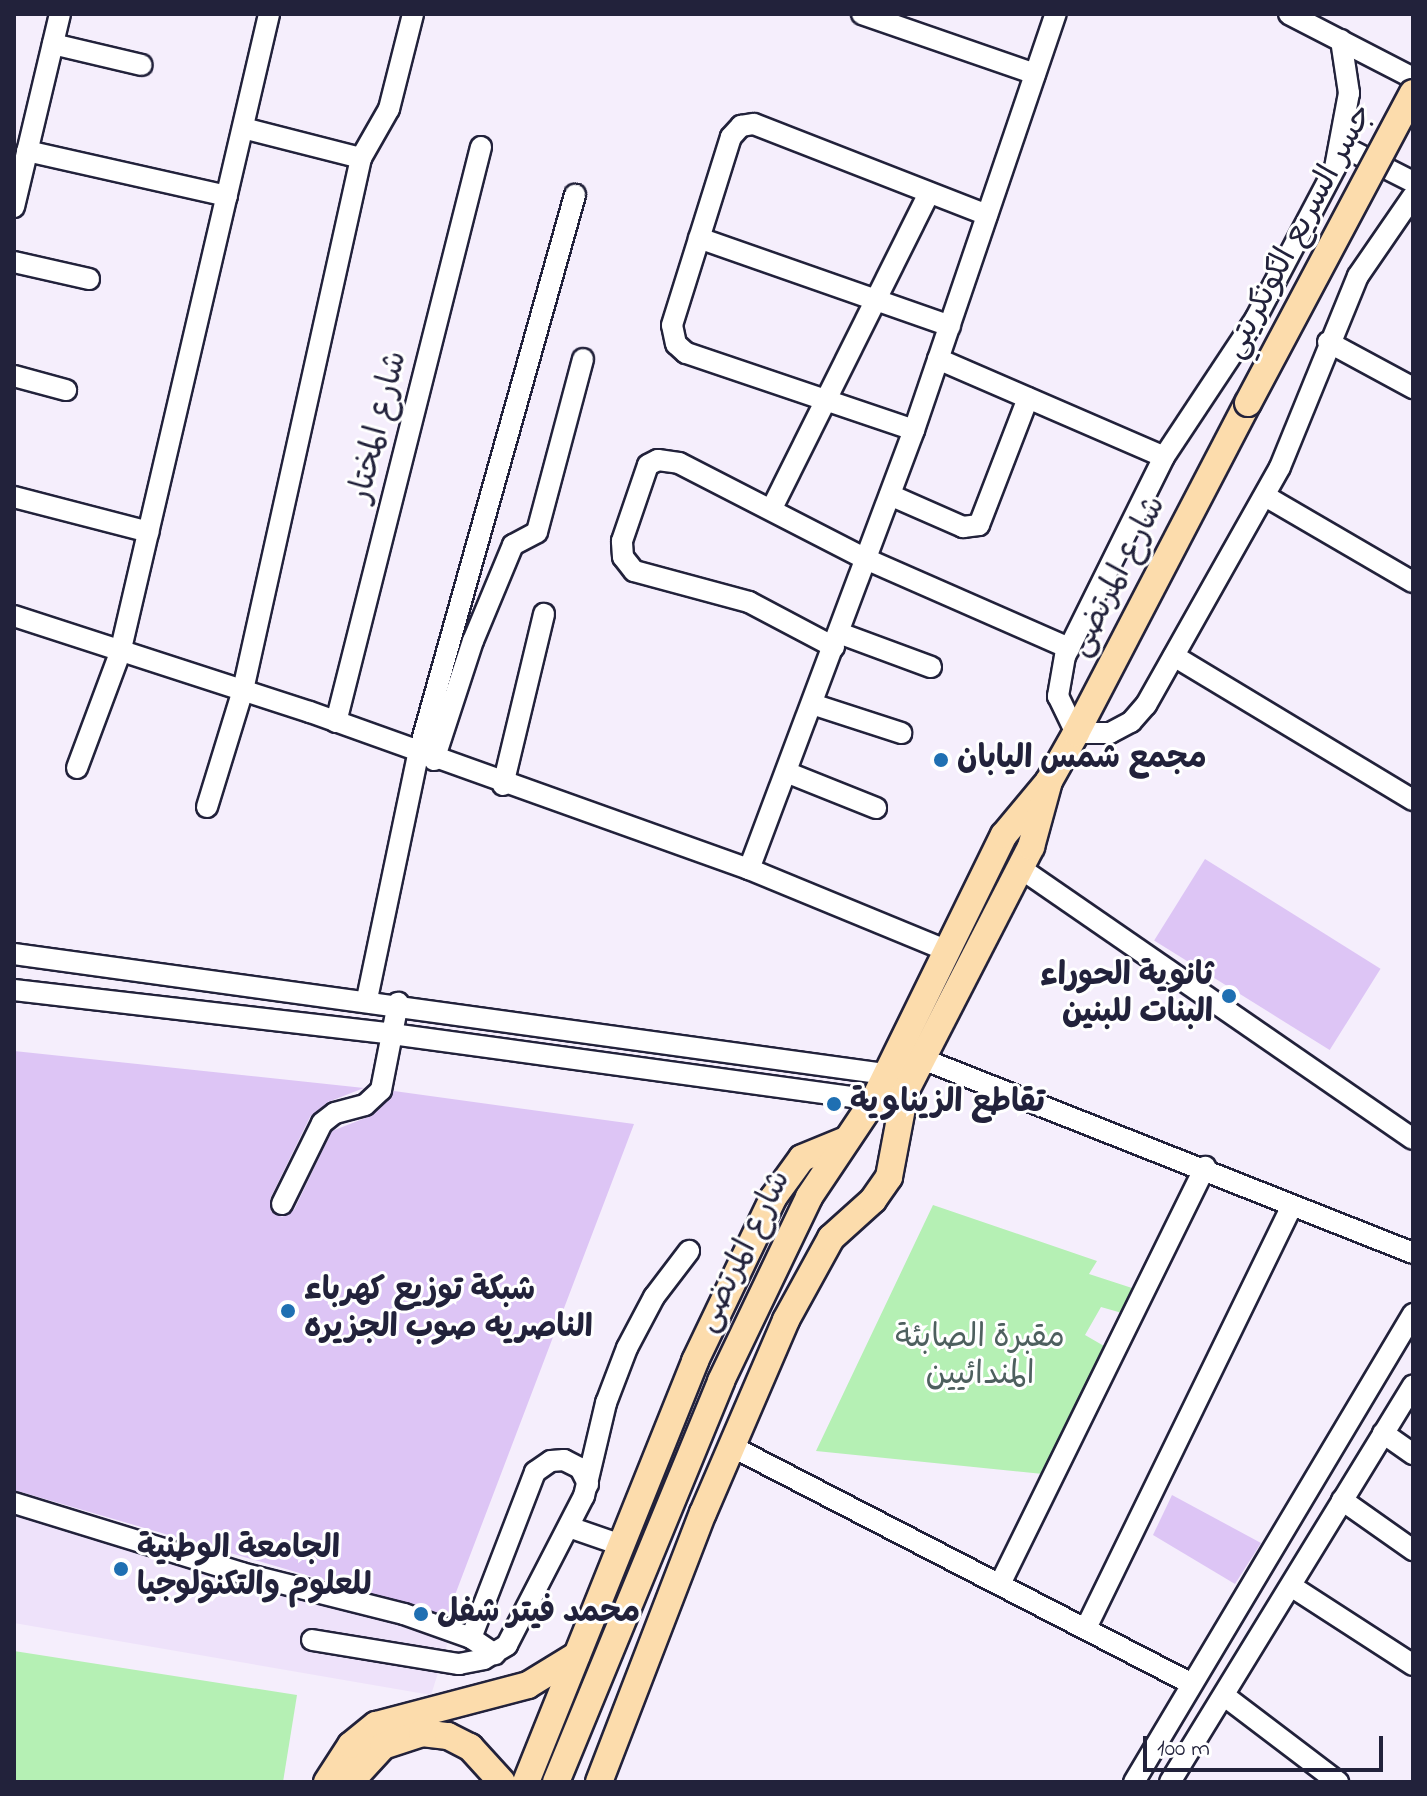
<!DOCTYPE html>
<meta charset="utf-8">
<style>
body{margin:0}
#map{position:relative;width:1427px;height:1796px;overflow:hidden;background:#f5eefc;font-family:"Indie Flower","Playpen Sans Arabic",sans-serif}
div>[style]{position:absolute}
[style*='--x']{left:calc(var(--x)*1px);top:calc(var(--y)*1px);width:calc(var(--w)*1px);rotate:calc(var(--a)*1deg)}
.built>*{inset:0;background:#eee2fa}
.green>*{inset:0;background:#b5f0b4}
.building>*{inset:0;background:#ddc5f5;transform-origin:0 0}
.roads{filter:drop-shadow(2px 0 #22223b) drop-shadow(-2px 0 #22223b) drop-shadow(0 2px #22223b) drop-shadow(0 -2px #22223b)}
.minor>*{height:20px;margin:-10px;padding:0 10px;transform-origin:10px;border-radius:10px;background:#fff}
.major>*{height:26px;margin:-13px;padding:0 13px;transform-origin:13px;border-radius:13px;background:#fcdcac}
.bridges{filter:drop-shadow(2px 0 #22223b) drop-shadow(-2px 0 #22223b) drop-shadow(0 2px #22223b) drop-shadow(0 -2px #22223b)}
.major-bridge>*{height:26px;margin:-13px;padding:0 13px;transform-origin:13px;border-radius:13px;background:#fcdcac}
.dots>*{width:22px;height:22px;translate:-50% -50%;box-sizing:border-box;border:4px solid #fff;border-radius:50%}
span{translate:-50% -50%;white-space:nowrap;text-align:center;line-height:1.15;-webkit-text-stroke:6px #fff;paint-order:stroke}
.street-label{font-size:32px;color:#22223b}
.poi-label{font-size:32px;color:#22223b;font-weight:700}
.left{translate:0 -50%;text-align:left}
.right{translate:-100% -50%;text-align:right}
.park-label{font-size:32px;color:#4e605f}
.frame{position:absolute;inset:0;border:16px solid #22223b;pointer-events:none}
.scale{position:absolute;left:1143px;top:1736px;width:240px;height:36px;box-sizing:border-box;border:4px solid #22223b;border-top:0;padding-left:10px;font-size:24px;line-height:28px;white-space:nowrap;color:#22223b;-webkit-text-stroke:6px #fff;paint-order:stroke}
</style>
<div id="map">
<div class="built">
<div style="clip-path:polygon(14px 1514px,453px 1626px,431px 1695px,14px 1623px)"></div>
</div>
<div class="green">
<div style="clip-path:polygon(933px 1205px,1097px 1261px,1089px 1274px,1132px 1288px,1122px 1313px,1101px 1307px,1085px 1335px,1104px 1346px,1043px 1474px,816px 1451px)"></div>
<div style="clip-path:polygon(14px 1651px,297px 1695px,283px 1782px,14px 1782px)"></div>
</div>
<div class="building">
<div style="left:1205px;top:859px;width:207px;height:96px;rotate:32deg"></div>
<div style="clip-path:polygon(14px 1051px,364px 1088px,328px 1102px,310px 1117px,270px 1199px,271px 1211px,282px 1217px,294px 1210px,332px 1131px,373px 1115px,394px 1091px,634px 1124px,447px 1616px,14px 1490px)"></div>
<div style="clip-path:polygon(1172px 1495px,1261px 1543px,1235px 1584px,1153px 1535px)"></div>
</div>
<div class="roads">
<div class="minor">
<div style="--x:862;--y:14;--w:183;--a:19.1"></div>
<div style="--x:1289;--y:14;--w:140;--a:27.3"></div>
<div style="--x:1341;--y:40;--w:54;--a:81.4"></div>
<div style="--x:1349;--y:93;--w:76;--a:100.6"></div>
<div style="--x:1335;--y:168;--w:170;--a:117.8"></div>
<div style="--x:1256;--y:318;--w:167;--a:123.5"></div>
<div style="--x:1164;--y:457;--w:222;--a:116.4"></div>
<div style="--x:1065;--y:656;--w:41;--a:99.9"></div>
<div style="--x:1058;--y:696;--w:41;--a:64.1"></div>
<div style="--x:1076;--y:733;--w:34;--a:0"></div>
<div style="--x:1110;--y:733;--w:24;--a:-28"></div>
<div style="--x:1131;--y:722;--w:23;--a:-49"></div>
<div style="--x:1146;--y:705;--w:273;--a:-60.6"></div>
<div style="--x:1280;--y:467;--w:206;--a:-67.8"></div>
<div style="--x:1358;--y:276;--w:97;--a:-55.5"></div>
<div style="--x:53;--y:44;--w:91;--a:13.3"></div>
<div style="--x:243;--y:128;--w:122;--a:14.3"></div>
<div style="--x:1342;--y:146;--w:80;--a:26.9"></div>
<div style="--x:27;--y:151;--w:205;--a:12.7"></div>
<div style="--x:14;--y:207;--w:198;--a:-76.6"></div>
<div style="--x:699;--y:238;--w:266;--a:19.3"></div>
<div style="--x:14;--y:262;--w:77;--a:12.8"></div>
<div style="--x:1328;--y:342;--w:97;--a:28.4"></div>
<div style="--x:938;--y:359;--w:246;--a:23.4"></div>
<div style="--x:14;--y:376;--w:54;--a:15.1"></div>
<div style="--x:914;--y:430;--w:241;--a:-161.3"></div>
<div style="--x:686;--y:353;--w:13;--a:-138"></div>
<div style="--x:676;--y:344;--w:19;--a:-102"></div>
<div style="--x:672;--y:325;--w:197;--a:-72.6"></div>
<div style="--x:731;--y:137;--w:15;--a:-48"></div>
<div style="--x:741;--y:126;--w:13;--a:-9"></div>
<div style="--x:754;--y:124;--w:250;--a:21.3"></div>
<div style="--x:890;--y:495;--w:80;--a:23.7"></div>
<div style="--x:963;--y:527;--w:16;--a:-7"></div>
<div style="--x:979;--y:525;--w:136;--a:-68.9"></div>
<div style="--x:1265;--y:496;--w:171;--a:30.2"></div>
<div style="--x:14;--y:497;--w:139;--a:14.5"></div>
<div style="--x:772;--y:508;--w:352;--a:-63.5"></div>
<div style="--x:14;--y:616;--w:311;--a:18"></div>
<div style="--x:310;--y:712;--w:466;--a:19.7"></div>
<div style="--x:749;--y:869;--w:215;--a:22.4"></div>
<div style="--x:839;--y:633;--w:98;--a:20.3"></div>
<div style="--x:834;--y:647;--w:96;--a:-152.1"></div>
<div style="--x:749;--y:602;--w:119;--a:-164.9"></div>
<div style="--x:634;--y:571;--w:18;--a:-128"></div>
<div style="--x:623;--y:557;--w:16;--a:-94"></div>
<div style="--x:622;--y:541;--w:80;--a:-71.1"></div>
<div style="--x:648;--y:465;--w:11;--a:-27"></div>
<div style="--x:658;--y:460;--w:21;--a:8"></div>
<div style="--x:679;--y:463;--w:210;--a:27.2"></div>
<div style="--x:866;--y:559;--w:222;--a:23.7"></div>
<div style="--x:1174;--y:656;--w:279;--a:31.1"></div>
<div style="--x:812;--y:704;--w:94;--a:18"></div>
<div style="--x:336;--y:722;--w:593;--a:-75.85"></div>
<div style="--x:434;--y:760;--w:125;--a:-71.9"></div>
<div style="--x:473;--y:641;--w:104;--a:-67.4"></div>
<div style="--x:513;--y:545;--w:27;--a:-28"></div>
<div style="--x:537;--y:532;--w:179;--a:-75.1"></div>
<div style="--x:77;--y:768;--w:123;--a:-69.5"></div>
<div style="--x:120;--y:653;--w:656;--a:-76.87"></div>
<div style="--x:786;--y:772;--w:97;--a:21.8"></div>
<div style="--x:503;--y:785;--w:176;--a:-76.5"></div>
<div style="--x:207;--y:807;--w:122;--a:-72.9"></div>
<div style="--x:243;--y:690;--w:545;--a:-77.49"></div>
<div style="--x:361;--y:158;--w:56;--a:-60.3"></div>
<div style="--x:389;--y:109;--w:98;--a:-75.8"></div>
<div style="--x:1020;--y:868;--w:477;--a:34.6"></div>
<div style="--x:749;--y:869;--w:469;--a:-69.4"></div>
<div style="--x:914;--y:430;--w:440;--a:-71.2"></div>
<div style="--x:14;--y:954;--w:893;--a:7.85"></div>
<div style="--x:14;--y:990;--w:381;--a:6.6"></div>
<div style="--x:392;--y:1034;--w:500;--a:7.8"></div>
<div style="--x:367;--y:999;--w:249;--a:-78.2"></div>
<div style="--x:418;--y:755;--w:582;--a:-74.34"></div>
<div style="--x:920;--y:1058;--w:530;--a:21.58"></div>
<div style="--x:282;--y:1204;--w:90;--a:-63.7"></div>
<div style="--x:322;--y:1123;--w:16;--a:-38"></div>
<div style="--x:335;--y:1113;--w:31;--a:-15"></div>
<div style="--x:365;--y:1105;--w:22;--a:-43"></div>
<div style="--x:381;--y:1090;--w:89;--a:-78.9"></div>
<div style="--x:1383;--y:1433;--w:37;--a:35"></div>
<div style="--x:731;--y:1446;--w:517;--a:27.31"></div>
<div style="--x:1342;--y:1500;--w:87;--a:35.2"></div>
<div style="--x:14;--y:1503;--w:238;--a:17.1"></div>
<div style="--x:241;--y:1573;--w:168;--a:14.1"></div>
<div style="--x:404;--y:1614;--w:71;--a:19.7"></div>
<div style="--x:471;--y:1638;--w:29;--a:34"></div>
<div style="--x:569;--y:1527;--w:55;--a:19.1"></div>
<div style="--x:1000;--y:1584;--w:465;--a:-63.8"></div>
<div style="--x:1291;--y:1586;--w:145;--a:32.9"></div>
<div style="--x:1086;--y:1628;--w:470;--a:-64"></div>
<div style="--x:471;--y:1638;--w:178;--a:-68.9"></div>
<div style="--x:535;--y:1472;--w:19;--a:-35"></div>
<div style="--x:551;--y:1461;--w:13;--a:-4"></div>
<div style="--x:564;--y:1460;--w:18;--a:27"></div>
<div style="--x:580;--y:1468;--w:18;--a:63"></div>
<div style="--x:312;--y:1640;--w:149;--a:9.3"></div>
<div style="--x:459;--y:1664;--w:25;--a:-11"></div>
<div style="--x:484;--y:1659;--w:27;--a:-31"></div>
<div style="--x:507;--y:1645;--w:168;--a:-62.7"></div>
<div style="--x:584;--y:1496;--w:96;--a:-76.7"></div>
<div style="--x:606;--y:1403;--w:59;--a:-69.1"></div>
<div style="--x:627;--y:1348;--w:58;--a:-62.1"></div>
<div style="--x:654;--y:1297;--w:58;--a:-52.7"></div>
<div style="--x:1226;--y:1697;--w:141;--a:37.2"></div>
<div style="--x:1134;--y:1782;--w:545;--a:-59.2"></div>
<div style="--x:1170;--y:1782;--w:465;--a:-58.5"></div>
</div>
<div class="major">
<div style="--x:327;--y:1782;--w:44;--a:-57"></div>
<div style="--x:351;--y:1745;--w:32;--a:-39"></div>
<div style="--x:376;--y:1725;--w:157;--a:-14.7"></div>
<div style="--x:528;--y:1685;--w:57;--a:-31.5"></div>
<div style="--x:350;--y:1782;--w:49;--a:-47.5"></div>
<div style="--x:383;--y:1746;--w:41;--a:-18.4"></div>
<div style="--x:422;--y:1733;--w:26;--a:7"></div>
<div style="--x:448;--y:1736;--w:25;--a:27"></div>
<div style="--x:470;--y:1747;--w:47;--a:47.6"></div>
<div style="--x:526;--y:1782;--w:454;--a:-68.1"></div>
<div style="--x:695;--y:1361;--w:181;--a:-64.4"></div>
<div style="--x:773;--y:1198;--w:49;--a:-54.1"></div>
<div style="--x:802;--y:1158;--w:48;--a:-22.2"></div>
<div style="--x:556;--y:1782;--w:434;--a:-67.6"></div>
<div style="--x:721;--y:1381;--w:204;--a:-64.4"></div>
<div style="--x:809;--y:1197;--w:117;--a:-56.2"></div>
<div style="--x:874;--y:1100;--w:295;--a:-63.9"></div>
<div style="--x:1004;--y:835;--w:70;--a:-50.2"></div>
<div style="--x:1049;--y:781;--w:55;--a:-60.6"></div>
<div style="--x:1076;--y:733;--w:372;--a:-62.5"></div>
<div style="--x:599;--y:1782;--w:288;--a:-68.9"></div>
<div style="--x:703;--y:1513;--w:210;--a:-66.7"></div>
<div style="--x:786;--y:1320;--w:94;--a:-61.2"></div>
<div style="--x:831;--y:1238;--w:57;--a:-42.1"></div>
<div style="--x:873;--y:1200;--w:28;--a:-55"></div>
<div style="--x:889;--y:1177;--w:86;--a:-79.3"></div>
<div style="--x:905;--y:1092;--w:276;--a:-62.8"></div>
<div style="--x:1031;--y:847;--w:68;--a:-74.7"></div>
</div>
</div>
<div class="bridges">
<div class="major-bridge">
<div style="--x:1248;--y:403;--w:351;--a:-62"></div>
</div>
</div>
<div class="dots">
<div style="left:941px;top:760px;background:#1f6fb2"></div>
<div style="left:1229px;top:996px;background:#1f6fb2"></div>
<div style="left:834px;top:1104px;background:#1f6fb2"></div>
<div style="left:288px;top:1311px;background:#1f6fb2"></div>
<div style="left:121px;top:1569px;background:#1f6fb2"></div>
<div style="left:421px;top:1614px;background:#1f6fb2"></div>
</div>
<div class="street-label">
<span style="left:1300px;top:232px;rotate:-62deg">جسر السريع الكونكريتي</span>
<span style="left:380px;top:427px;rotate:-76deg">شارع المختار</span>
<span style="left:1119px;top:577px;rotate:-63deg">شارع المرتضى</span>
<span style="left:745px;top:1252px;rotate:-64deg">شارع المرتضى</span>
</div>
<div class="poi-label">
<span class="left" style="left:957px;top:760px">مجمع شمس اليابان</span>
<span class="right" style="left:1213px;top:996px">ثانوية الحوراء<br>البنات للبنين</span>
<span class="left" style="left:850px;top:1104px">تقاطع الزيناوية</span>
<span class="left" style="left:304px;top:1311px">شبكة توزيع كهرباء<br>الناصريه صوب الجزيره</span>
<span class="left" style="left:137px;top:1569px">الجامعة الوطنية<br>للعلوم والتكنولوجيا</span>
<span class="left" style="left:437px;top:1614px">محمد فيتر شفل</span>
</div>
<div class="park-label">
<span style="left:980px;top:1358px">مقبرة الصابئة<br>المندائيين</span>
</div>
<div class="frame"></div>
<div class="scale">100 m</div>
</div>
